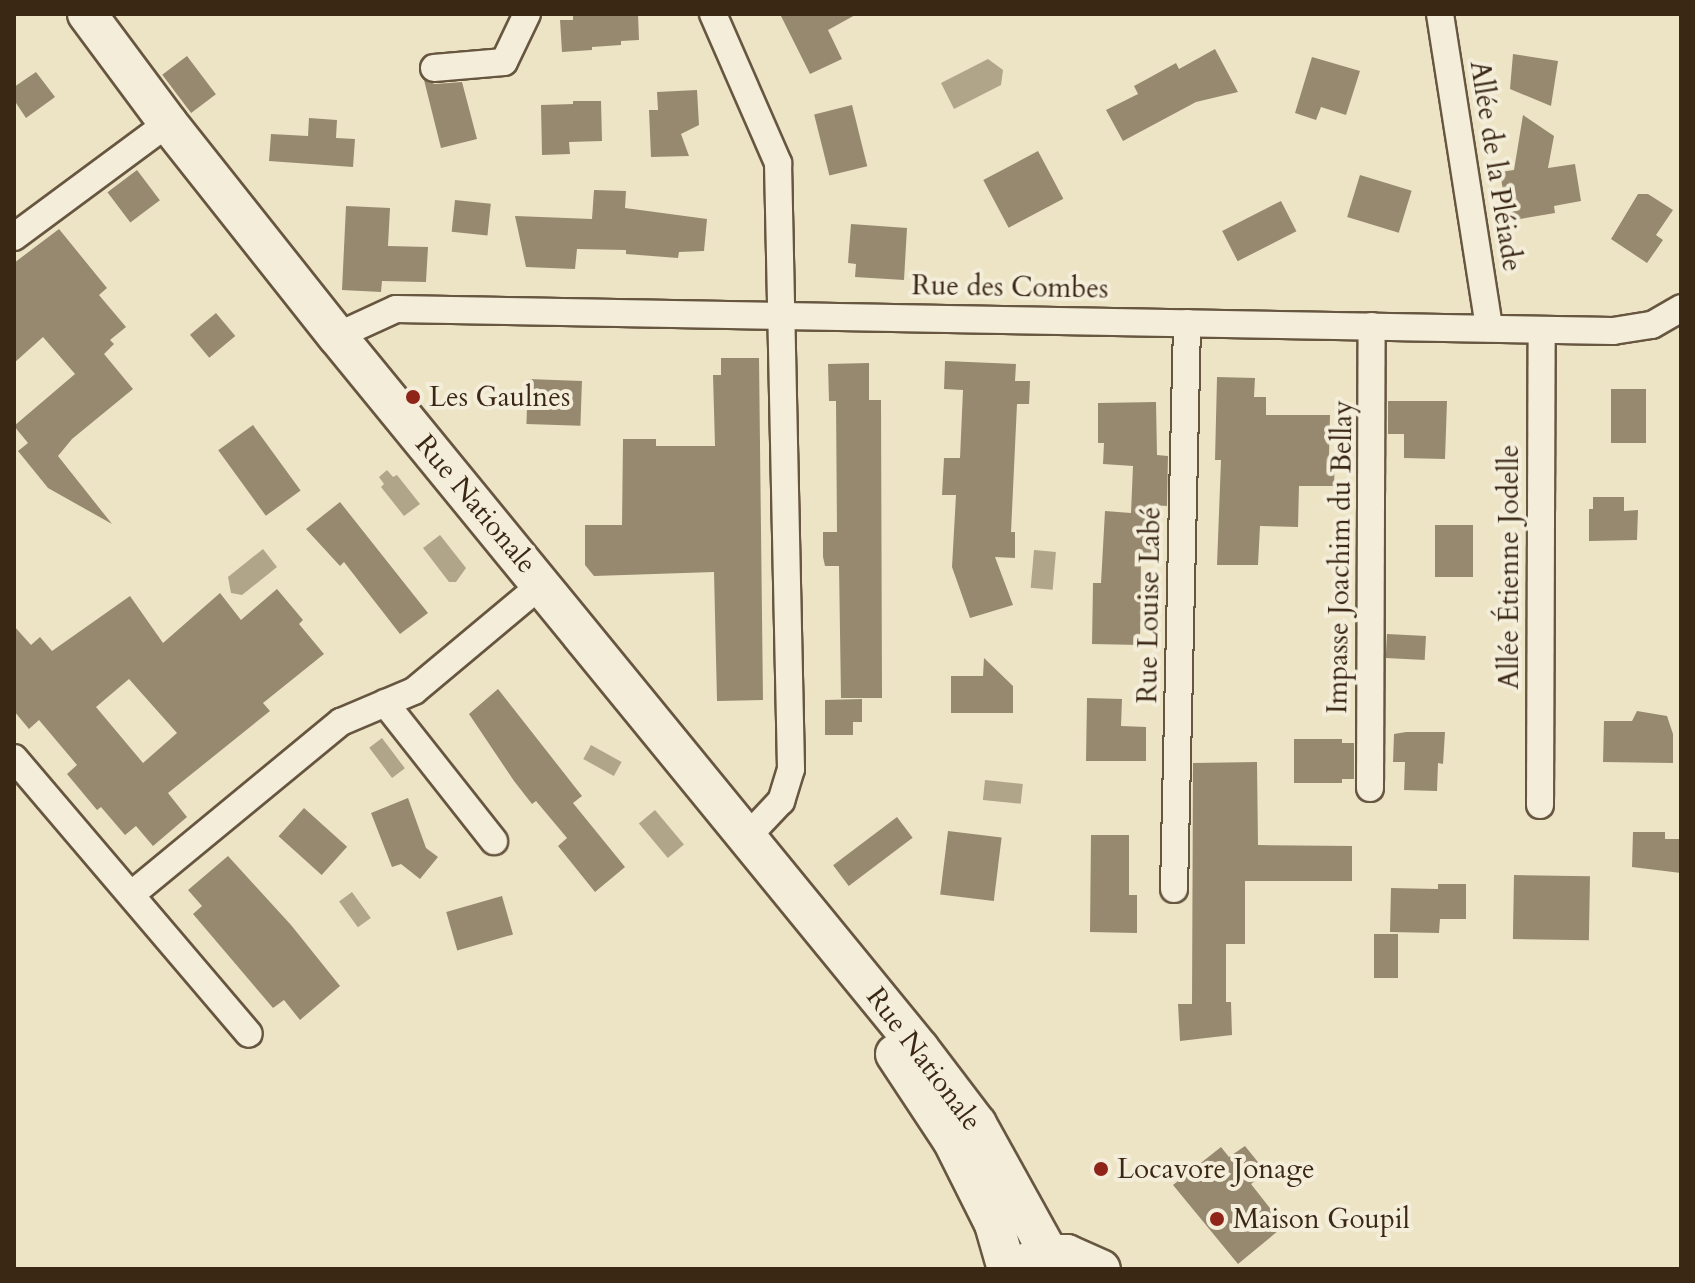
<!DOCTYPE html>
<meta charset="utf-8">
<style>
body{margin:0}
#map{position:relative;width:1695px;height:1283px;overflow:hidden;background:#ede4c5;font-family:Cardo,serif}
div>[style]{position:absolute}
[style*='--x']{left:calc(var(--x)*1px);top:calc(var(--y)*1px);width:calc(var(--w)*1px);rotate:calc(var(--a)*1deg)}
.water>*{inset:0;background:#b0a489;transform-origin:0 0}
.building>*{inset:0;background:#978970;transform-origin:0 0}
.roads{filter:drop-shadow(2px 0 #675640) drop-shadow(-2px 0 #675640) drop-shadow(0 2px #675640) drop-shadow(0 -2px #675640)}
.street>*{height:26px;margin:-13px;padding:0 13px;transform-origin:13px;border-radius:13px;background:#f3edd9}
.secondary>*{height:38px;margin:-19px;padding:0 19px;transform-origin:19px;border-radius:19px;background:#f3edd9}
.dots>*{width:22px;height:22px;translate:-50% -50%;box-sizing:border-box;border:4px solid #f3edd9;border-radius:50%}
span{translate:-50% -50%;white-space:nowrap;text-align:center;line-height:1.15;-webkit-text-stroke:8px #f3edd9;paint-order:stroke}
.street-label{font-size:28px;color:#3a2714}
.poi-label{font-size:28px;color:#3a2714}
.left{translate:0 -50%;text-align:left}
.frame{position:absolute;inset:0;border:16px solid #3a2714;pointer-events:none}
</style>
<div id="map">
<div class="water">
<div style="clip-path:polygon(988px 59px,1003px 70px,1001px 85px,954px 109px,941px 83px)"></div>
<div style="clip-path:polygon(387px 470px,393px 477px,397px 475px,420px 504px,404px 516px,381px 487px,384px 484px,379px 477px)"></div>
<div style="clip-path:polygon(440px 535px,466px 568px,456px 582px,449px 582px,423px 548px)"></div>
<div style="clip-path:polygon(263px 549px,277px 567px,242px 595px,231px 593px,228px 577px)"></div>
<div style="left:1034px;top:550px;width:22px;height:38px;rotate:5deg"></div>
<div style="left:382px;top:738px;width:38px;height:16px;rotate:53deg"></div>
<div style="left:591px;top:745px;width:35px;height:16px;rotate:29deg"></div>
<div style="left:985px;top:780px;width:38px;height:20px;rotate:6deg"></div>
<div style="left:655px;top:810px;width:45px;height:21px;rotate:50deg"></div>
<div style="left:352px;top:892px;width:32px;height:16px;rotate:54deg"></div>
</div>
<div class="building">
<div style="clip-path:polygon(573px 14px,638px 14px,639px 40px,621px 41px,621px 45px,592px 47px,592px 50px,562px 52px,560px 20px,573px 20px)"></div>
<div style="clip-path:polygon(780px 14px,857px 14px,828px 30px,842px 59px,810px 74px)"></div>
<div style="clip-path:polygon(1215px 49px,1238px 92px,1196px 102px,1123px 141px,1106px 110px,1138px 94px,1134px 86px,1147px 79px,1176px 63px,1179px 69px)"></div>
<div style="clip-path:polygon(1513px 54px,1558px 61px,1551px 106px,1510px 89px)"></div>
<div style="left:187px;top:56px;width:48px;height:31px;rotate:53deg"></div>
<div style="clip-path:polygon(1312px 57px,1360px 71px,1346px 115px,1321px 107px,1316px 120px,1295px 113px)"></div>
<div style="clip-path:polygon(36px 72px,55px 97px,26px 118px,14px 100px,14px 87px)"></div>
<div style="clip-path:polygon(424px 80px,435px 84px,462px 82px,477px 139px,441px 148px)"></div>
<div style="clip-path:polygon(697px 90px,699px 125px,681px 134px,689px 156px,651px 157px,649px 110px,658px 110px,657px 92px)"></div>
<div style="clip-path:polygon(573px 101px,601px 101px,602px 141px,569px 142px,570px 154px,542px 155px,541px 105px,573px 104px)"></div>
<div style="left:852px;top:105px;width:63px;height:39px;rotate:76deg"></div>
<div style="clip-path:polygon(1523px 115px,1554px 136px,1548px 168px,1575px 164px,1581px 201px,1554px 206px,1555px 213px,1508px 221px,1500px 172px,1514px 170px)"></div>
<div style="clip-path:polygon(309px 118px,337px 120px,336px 138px,355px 139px,353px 167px,269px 161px,271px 134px,308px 136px)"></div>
<div style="left:1038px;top:151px;width:54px;height:62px;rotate:62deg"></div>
<div style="left:137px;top:170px;width:38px;height:37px;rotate:53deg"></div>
<div style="left:1360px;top:175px;width:54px;height:44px;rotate:17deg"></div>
<div style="clip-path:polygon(594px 190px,626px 191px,625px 208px,707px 219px,704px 251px,679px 252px,678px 258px,626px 254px,626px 250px,577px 249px,575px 269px,526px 267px,515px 216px,592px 219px)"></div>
<div style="clip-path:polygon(1638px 194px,1648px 194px,1673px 210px,1656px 235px,1663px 240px,1647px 263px,1611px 239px)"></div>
<div style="left:455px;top:200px;width:36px;height:32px;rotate:6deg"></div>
<div style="left:1281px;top:201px;width:34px;height:66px;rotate:63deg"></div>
<div style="clip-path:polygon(346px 206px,390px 208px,388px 246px,428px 247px,426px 282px,382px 281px,381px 292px,342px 290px)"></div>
<div style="clip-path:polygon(851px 224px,907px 228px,904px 280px,855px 277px,856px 264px,848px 263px)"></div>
<div style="clip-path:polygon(59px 229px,107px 288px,99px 295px,126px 327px,110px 340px,114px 344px,104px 354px,133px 389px,72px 439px,58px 456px,112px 524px,48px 488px,18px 451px,28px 443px,14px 426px,75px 374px,43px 337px,14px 363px,14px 263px)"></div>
<div style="left:216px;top:313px;width:30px;height:34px;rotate:50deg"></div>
<div style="clip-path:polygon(721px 358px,759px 358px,763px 700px,717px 701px,714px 572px,594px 576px,585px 565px,585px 525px,622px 525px,623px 439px,656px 439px,656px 446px,715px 446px,713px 375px,721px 375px)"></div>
<div style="clip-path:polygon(945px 361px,1016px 364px,1015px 381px,1030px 381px,1029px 404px,1017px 404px,1011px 532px,1015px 532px,1015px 558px,995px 557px,1013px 605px,970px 618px,952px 567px,956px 495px,942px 495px,944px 458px,960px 458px,963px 390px,944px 389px)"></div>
<div style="clip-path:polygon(869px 363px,869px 400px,881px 400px,882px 698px,841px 698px,839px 566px,825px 566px,823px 557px,823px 532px,837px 532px,836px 401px,829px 401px,828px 364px)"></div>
<div style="clip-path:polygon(1217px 377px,1255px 378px,1254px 397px,1266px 397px,1266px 415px,1330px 415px,1329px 456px,1335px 456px,1334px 486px,1299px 486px,1298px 527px,1260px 526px,1258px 565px,1217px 565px,1221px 460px,1215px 460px)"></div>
<div style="left:528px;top:379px;width:54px;height:45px;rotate:2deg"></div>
<div style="left:1611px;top:389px;width:35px;height:54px"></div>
<div style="clip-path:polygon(1388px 401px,1447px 401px,1445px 459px,1404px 458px,1404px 434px,1388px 434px)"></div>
<div style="clip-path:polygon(1156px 402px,1157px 455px,1168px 456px,1167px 506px,1153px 505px,1151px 559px,1141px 559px,1140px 645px,1092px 644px,1093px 583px,1101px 583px,1105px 511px,1131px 513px,1133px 466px,1103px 464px,1104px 443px,1098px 443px,1098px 403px)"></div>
<div style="left:253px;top:425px;width:81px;height:43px;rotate:54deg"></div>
<div style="clip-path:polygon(1593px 497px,1624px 497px,1624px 511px,1638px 510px,1637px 540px,1589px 541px,1589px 509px,1593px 509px)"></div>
<div style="clip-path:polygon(340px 502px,428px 613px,400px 634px,344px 562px,340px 566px,306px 529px)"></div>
<div style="left:1435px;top:525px;width:38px;height:52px"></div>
<div style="clip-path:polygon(evenodd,277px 589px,303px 620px,299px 624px,324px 654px,263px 703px,270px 711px,168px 793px,187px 817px,153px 846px,136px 826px,125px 835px,101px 807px,97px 810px,67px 774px,77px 765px,39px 720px,29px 729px,14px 711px,14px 626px,31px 645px,40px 637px,52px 651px,130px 596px,163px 643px,220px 593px,241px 620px,277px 589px,129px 679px,177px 733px,143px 763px,96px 707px,129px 679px)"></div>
<div style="left:1387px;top:634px;width:39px;height:24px;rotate:3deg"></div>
<div style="clip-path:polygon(984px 658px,1013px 686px,1013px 713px,951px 713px,951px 676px,983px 676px)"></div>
<div style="clip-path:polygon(498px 689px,582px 796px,573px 803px,625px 867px,595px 892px,558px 846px,567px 838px,536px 801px,532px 804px,514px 781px,469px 714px)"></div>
<div style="clip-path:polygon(1087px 698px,1122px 699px,1121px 726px,1146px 727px,1146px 761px,1086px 761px)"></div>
<div style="clip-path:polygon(862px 699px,862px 722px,853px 722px,853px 735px,825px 735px,825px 700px)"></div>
<div style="clip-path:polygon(1637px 711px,1667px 716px,1673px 734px,1673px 763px,1603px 762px,1604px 721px,1632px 721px)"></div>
<div style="clip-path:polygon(1406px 732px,1445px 732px,1443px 764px,1438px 763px,1437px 791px,1404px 790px,1405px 762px,1393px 762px,1394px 734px)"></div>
<div style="clip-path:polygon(1294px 739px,1342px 739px,1342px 743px,1354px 743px,1354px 779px,1342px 779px,1342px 783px,1294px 783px)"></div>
<div style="clip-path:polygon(1257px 762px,1258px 845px,1352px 846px,1352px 881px,1245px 881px,1245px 944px,1226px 944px,1226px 1002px,1231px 1002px,1232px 1035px,1180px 1041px,1178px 1004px,1192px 1004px,1193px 763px)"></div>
<div style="clip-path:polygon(408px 798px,426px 848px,438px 857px,420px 879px,401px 864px,392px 867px,371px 813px)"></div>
<div style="left:304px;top:808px;width:58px;height:38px;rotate:42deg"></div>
<div style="left:897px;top:817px;width:26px;height:80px;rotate:53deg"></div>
<div style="left:948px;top:831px;width:54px;height:64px;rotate:7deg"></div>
<div style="clip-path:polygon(1633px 832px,1665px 832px,1665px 839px,1681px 839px,1681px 873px,1632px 867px)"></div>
<div style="clip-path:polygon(1091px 835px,1129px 835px,1129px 895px,1137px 895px,1137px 933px,1090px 932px)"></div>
<div style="clip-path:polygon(228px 856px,291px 925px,340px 986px,300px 1020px,284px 1000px,273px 1008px,193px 914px,202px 906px,188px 890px)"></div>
<div style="left:1514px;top:875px;width:76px;height:64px;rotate:1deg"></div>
<div style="clip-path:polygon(1438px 884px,1466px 884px,1466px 919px,1440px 919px,1439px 933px,1390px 932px,1391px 888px,1438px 889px)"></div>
<div style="left:502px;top:896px;width:40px;height:58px;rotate:74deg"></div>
<div style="left:1374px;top:934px;width:24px;height:44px"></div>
<div style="clip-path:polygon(1245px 1146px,1266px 1172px,1251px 1184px,1284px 1226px,1238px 1264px,1173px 1185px,1221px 1147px,1229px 1157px)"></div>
</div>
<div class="roads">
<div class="street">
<div style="--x:713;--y:14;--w:163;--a:66.4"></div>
<div style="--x:778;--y:163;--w:606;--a:88.77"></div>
<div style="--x:791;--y:769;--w:34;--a:107"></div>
<div style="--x:781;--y:801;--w:48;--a:133.3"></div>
<div style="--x:1440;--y:14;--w:318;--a:81.1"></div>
<div style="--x:434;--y:68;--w:70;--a:-4.9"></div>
<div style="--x:504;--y:62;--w:53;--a:-64.4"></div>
<div style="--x:14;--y:237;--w:192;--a:-36.5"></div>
<div style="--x:337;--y:336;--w:65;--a:-24.6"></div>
<div style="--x:396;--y:309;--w:1217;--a:1.04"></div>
<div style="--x:1613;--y:331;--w:39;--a:-9"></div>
<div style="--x:1652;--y:325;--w:34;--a:-30"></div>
<div style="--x:385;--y:703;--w:176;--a:51.7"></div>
<div style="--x:14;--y:758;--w:362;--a:49.6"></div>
<div style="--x:1370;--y:788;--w:462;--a:-89.8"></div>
<div style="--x:1540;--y:805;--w:475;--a:-89.8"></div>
<div style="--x:1174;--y:889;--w:566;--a:-88.68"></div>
<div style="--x:132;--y:894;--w:271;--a:-39.5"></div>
<div style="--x:341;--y:722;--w:79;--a:-23"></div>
<div style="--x:414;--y:691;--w:167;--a:-39.9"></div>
</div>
<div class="secondary">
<div style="--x:87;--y:14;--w:136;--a:53.4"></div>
<div style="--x:168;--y:123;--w:272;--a:51.6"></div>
<div style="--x:337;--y:336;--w:921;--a:50.73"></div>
<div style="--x:920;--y:1049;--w:94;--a:52.8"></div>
<div style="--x:977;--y:1124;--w:149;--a:61"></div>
<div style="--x:895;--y:1054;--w:103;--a:56.5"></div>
<div style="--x:952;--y:1140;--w:94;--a:63.4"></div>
<div style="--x:994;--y:1224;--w:47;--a:73.9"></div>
<div style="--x:1025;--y:1263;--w:26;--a:-21"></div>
<div style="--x:1049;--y:1254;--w:18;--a:0"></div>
<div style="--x:1067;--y:1254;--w:37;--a:24"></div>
</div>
</div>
<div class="dots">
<div style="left:413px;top:397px;background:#8f2418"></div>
<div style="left:1101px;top:1169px;background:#8f2418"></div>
<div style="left:1217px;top:1219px;background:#8f2418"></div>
</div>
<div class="street-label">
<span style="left:1496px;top:166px;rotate:81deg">Allée de la Pléiade</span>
<span style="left:1010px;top:287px;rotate:1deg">Rue des Combes</span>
<span style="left:476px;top:504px;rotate:50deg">Rue Nationale</span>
<span style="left:1340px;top:557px;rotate:-89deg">Impasse Joachim du Bellay</span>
<span style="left:1509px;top:567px;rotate:-90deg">Allée Étienne Jodelle</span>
<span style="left:1149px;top:605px;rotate:-89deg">Rue Louise Labé</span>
<span style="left:924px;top:1059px;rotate:53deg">Rue Nationale</span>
</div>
<div class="poi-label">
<span class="left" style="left:429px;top:397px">Les Gaulnes</span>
<span class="left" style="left:1117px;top:1169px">Locavore Jonage</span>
<span class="left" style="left:1233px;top:1219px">Maison Goupil</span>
</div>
<div class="frame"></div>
</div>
